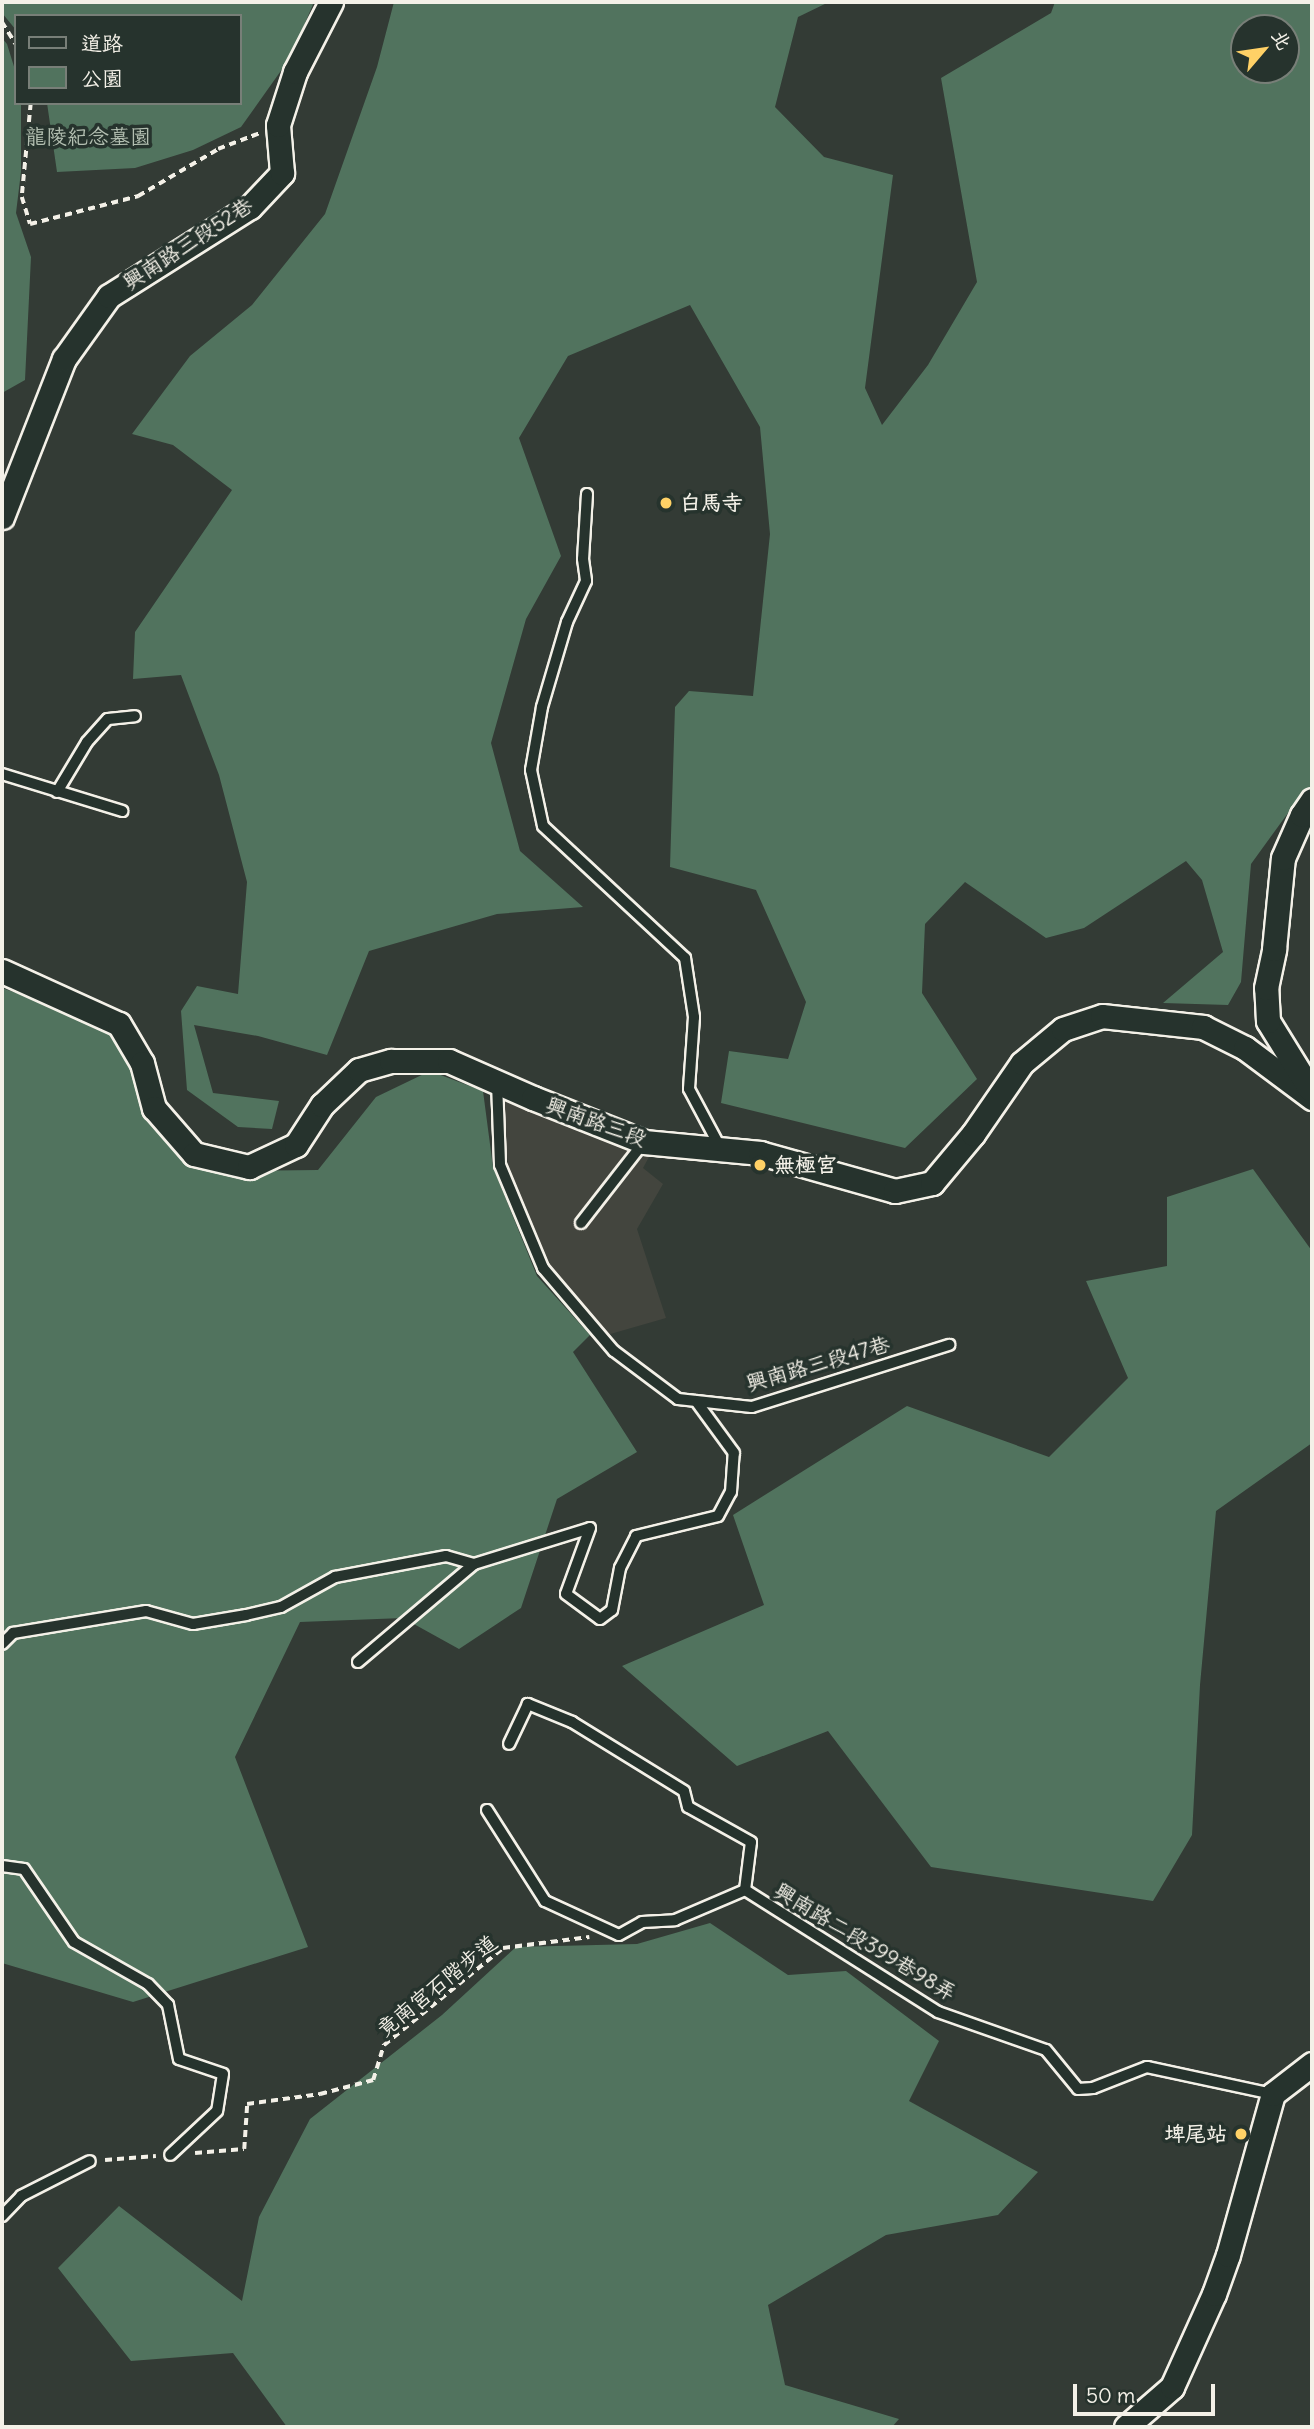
<!DOCTYPE html>
<meta charset="utf-8">
<style>
body{margin:0}
#map{position:relative;width:1314px;height:2429px;overflow:hidden;background:#333b35;font-family:Delius,"LXGW WenKai TC",sans-serif}
div>[style]{position:absolute}
[style*='--x']{left:calc(var(--x)*1px);top:calc(var(--y)*1px);width:calc(var(--w)*1px);rotate:calc(var(--a)*1deg)}
.built>*{inset:0;background:#43453e}
.green>*{inset:0;background:#51735e}
.path>*{height:3.5px;margin-top:-1.75px;transform-origin:0;background:repeating-linear-gradient(90deg,#f4f1e8 0 7px,transparent 0 12px)}
.roads{filter:drop-shadow(2px 0 #f4f1e8) drop-shadow(-2px 0 #f4f1e8) drop-shadow(0 2px #f4f1e8) drop-shadow(0 -2px #f4f1e8)}
.service>*{height:10px;margin:-5px;padding:0 5px;transform-origin:5px;border-radius:5px;background:#26332d}
.minor>*{height:23px;margin:-11.5px;padding:0 11.5px;transform-origin:11.5px;border-radius:11.5px;background:#26332d}
.dots>*{width:19px;height:19px;translate:-50% -50%;box-sizing:border-box;border:4px solid #26332d;border-radius:50%}
span{translate:-50% -50%;white-space:nowrap;text-align:center;line-height:1.15;-webkit-text-stroke:7px #26332d;paint-order:stroke}
.park-label{font-size:21px;color:#b3bfb1}
.street-label{font-size:21px;color:#f4f1e8}
.poi-label{font-size:21px;color:#f4f1e8;font-weight:700}
.left{translate:0 -50%;text-align:left}
.right{translate:-100% -50%;text-align:right}
.frame{position:absolute;inset:0;border:4px solid #f4f1e8;pointer-events:none}
.legend{position:absolute;left:14px;top:14px;width:228px;height:91px;box-sizing:border-box;background:#26332d;border:2px solid #787f78;margin:0;padding:9px 12px;list-style:none;font-size:21px;color:#f4f1e8}
.legend li{display:flex;align-items:center;gap:14px;height:35px}
.legend b{width:35px;border:2px solid #787f78}
.north{position:absolute;left:1230px;top:14px;width:70px;height:70px;box-sizing:border-box;background:#26332d;border:2px solid #787f78;border-radius:50%;rotate:61deg;font-size:19px;font-weight:700;line-height:28px;text-align:center;color:#f4f1e8}
.north::after{content:'';display:block;margin:auto;width:24px;height:32px;background:#ffd166;clip-path:polygon(50% 0,100% 100%,50% 72%,0 100%)}
.scale{position:absolute;left:1073px;top:2384px;width:142px;height:32px;box-sizing:border-box;border:4px solid #f4f1e8;border-top:0;padding-left:9px;font-size:21px;line-height:24px;white-space:nowrap;color:#f4f1e8;-webkit-text-stroke:5px #26332d;paint-order:stroke}
</style>
<div id="map">
<div class="built">
<div style="clip-path:polygon(502px 1099px,649px 1157px,643px 1168px,663px 1184px,637px 1229px,666px 1318px,607px 1335px,548px 1265px,508px 1166px)"></div>
</div>
<div class="green">
<div style="clip-path:polygon(2px 2px,314px 2px,290px 58px,241px 127px,193px 150px,135px 168px,57px 172px,47px 103px,240px 103px,240px 16px,16px 16px,16px 30px,2px 13px)"></div>
<div style="clip-path:polygon(evenodd,394px 2px,829px 2px,798px 17px,775px 107px,824px 157px,893px 175px,865px 388px,882px 425px,928px 365px,977px 282px,941px 78px,1051px 13px,1055px 2px,1312px 2px,1312px 814px,1288px 813px,1251px 864px,1241px 982px,1228px 1005px,1163px 1003px,1223px 952px,1202px 880px,1186px 861px,1084px 928px,1046px 938px,965px 882px,925px 924px,922px 993px,977px 1079px,905px 1148px,721px 1103px,729px 1051px,788px 1059px,806px 1002px,756px 890px,670px 867px,675px 707px,689px 691px,753px 696px,770px 534px,760px 427px,690px 305px,568px 356px,519px 438px,561px 556px,526px 619px,491px 743px,520px 851px,583px 907px,497px 914px,369px 951px,327px 1055px,258px 1036px,194px 1025px,213px 1093px,279px 1101px,272px 1129px,238px 1127px,187px 1090px,181px 1011px,197px 986px,238px 994px,247px 882px,219px 775px,181px 675px,133px 679px,135px 632px,232px 490px,173px 445px,132px 434px,190px 356px,252px 305px,325px 214px,377px 67px,394px 2px,1244px 28px,1286px 28px,1286px 70px,1244px 70px,1244px 28px)"></div>
<div style="clip-path:polygon(2px 38px,7px 44px,16px 73px,16px 103px,21px 103px,21px 172px,16px 213px,31px 257px,25px 380px,2px 393px)"></div>
<div style="clip-path:polygon(2px 988px,140px 1036px,168px 1115px,226px 1171px,318px 1170px,376px 1097px,430px 1071px,483px 1091px,493px 1167px,537px 1276px,590px 1335px,573px 1352px,637px 1452px,557px 1499px,521px 1608px,459px 1649px,403px 1618px,300px 1622px,235px 1757px,308px 1947px,133px 2002px,2px 1963px)"></div>
<div style="clip-path:polygon(1253px 1169px,1312px 1251px,1312px 1443px,1216px 1511px,1200px 1685px,1192px 1835px,1153px 1901px,931px 1867px,828px 1731px,737px 1766px,622px 1666px,764px 1605px,733px 1515px,907px 1406px,1049px 1457px,1128px 1378px,1086px 1281px,1167px 1266px,1167px 1197px)"></div>
<div style="clip-path:polygon(710px 1923px,788px 1975px,846px 1971px,939px 2041px,909px 2101px,1038px 2172px,998px 2215px,886px 2235px,768px 2305px,785px 2385px,899px 2419px,892px 2427px,287px 2427px,233px 2353px,131px 2361px,58px 2268px,119px 2206px,242px 2301px,259px 2217px,310px 2119px,442px 2015px,516px 1947px,637px 1944px)"></div>
</div>
<div class="path">
<div style="--x:2;--y:22;--w:26;--a:58"></div>
<div style="--x:31;--y:103;--w:94;--a:95.5"></div>
<div style="--x:22;--y:197;--w:28;--a:73"></div>
<div style="--x:30;--y:224;--w:112;--a:-14.5"></div>
<div style="--x:138;--y:196;--w:93;--a:-30.4"></div>
<div style="--x:218;--y:149;--w:45;--a:-20.9"></div>
<div style="--x:195;--y:2153;--w:49;--a:-4.7"></div>
<div style="--x:244;--y:2149;--w:45;--a:-86.2"></div>
<div style="--x:247;--y:2104;--w:74;--a:-7.8"></div>
<div style="--x:320;--y:2094;--w:55;--a:-14.8"></div>
<div style="--x:373;--y:2080;--w:37;--a:-73"></div>
<div style="--x:384;--y:2045;--w:154;--a:-39.2"></div>
<div style="--x:503;--y:1948;--w:87;--a:-7.3"></div>
<div style="--x:105;--y:2160;--w:51;--a:-4.5"></div>
</div>
<div class="roads">
<div class="service">
<div style="--x:587;--y:494;--w:65;--a:93.5"></div>
<div style="--x:583;--y:559;--w:22;--a:82"></div>
<div style="--x:586;--y:581;--w:45;--a:114.9"></div>
<div style="--x:567;--y:622;--w:89;--a:106.4"></div>
<div style="--x:542;--y:707;--w:64;--a:99.9"></div>
<div style="--x:531;--y:770;--w:57;--a:77.9"></div>
<div style="--x:543;--y:826;--w:194;--a:42.9"></div>
<div style="--x:685;--y:958;--w:60;--a:81.3"></div>
<div style="--x:694;--y:1017;--w:72;--a:94"></div>
<div style="--x:689;--y:1089;--w:66;--a:61.9"></div>
<div style="--x:2;--y:774;--w:126;--a:17.1"></div>
<div style="--x:57;--y:792;--w:58;--a:-59"></div>
<div style="--x:87;--y:742;--w:31;--a:-48"></div>
<div style="--x:108;--y:719;--w:27;--a:-6"></div>
<div style="--x:497;--y:1082;--w:83;--a:87.9"></div>
<div style="--x:500;--y:1165;--w:112;--a:67.3"></div>
<div style="--x:543;--y:1268;--w:109;--a:49.5"></div>
<div style="--x:614;--y:1351;--w:80;--a:36.9"></div>
<div style="--x:678;--y:1399;--w:74;--a:6.2"></div>
<div style="--x:752;--y:1407;--w:207;--a:-17.5"></div>
<div style="--x:581;--y:1223;--w:103;--a:-52.1"></div>
<div style="--x:2;--y:1644;--w:16;--a:-45"></div>
<div style="--x:13;--y:1633;--w:135;--a:-9.4"></div>
<div style="--x:146;--y:1611;--w:49;--a:15.5"></div>
<div style="--x:193;--y:1624;--w:54;--a:-9.6"></div>
<div style="--x:246;--y:1615;--w:36;--a:-13"></div>
<div style="--x:281;--y:1607;--w:62;--a:-29.1"></div>
<div style="--x:335;--y:1577;--w:113;--a:-10.7"></div>
<div style="--x:446;--y:1556;--w:29;--a:16"></div>
<div style="--x:358;--y:1662;--w:152;--a:-40.2"></div>
<div style="--x:474;--y:1564;--w:121;--a:-17.2"></div>
<div style="--x:590;--y:1528;--w:70;--a:110"></div>
<div style="--x:566;--y:1594;--w:42;--a:36.3"></div>
<div style="--x:600;--y:1619;--w:15;--a:-37"></div>
<div style="--x:612;--y:1610;--w:43;--a:-79.2"></div>
<div style="--x:620;--y:1568;--w:36;--a:-63"></div>
<div style="--x:636;--y:1536;--w:84;--a:-13.7"></div>
<div style="--x:718;--y:1516;--w:27;--a:-62"></div>
<div style="--x:731;--y:1492;--w:39;--a:-86"></div>
<div style="--x:734;--y:1453;--w:64;--a:-126.2"></div>
<div style="--x:487;--y:1810;--w:108;--a:57.5"></div>
<div style="--x:545;--y:1901;--w:81;--a:24.7"></div>
<div style="--x:619;--y:1935;--w:26;--a:-29"></div>
<div style="--x:642;--y:1922;--w:33;--a:-3"></div>
<div style="--x:675;--y:1920;--w:76;--a:-23.2"></div>
<div style="--x:745;--y:1890;--w:48;--a:-82.9"></div>
<div style="--x:751;--y:1842;--w:72;--a:-150.9"></div>
<div style="--x:688;--y:1807;--w:16;--a:-104"></div>
<div style="--x:684;--y:1791;--w:132;--a:-148.4"></div>
<div style="--x:572;--y:1722;--w:48;--a:-157.8"></div>
<div style="--x:528;--y:1704;--w:44;--a:115.4"></div>
<div style="--x:2;--y:1866;--w:22;--a:8"></div>
<div style="--x:24;--y:1869;--w:88;--a:55.6"></div>
<div style="--x:74;--y:1942;--w:85;--a:29.6"></div>
<div style="--x:148;--y:1984;--w:29;--a:46"></div>
<div style="--x:168;--y:2005;--w:55;--a:78.5"></div>
<div style="--x:179;--y:2059;--w:46;--a:18.8"></div>
<div style="--x:223;--y:2074;--w:37;--a:99"></div>
<div style="--x:217;--y:2111;--w:64;--a:136.9"></div>
<div style="--x:745;--y:1890;--w:228;--a:32.3"></div>
<div style="--x:938;--y:2012;--w:114;--a:19.4"></div>
<div style="--x:1046;--y:2050;--w:50;--a:50.6"></div>
<div style="--x:1078;--y:2089;--w:15;--a:-4"></div>
<div style="--x:1093;--y:2088;--w:58;--a:-21.3"></div>
<div style="--x:1147;--y:2067;--w:129;--a:12.1"></div>
<div style="--x:2;--y:2216;--w:28;--a:-46"></div>
<div style="--x:21;--y:2196;--w:77;--a:-26.9"></div>
</div>
<div class="minor">
<div style="--x:2;--y:517;--w:170;--a:-68.6"></div>
<div style="--x:64;--y:359;--w:77;--a:-54.5"></div>
<div style="--x:109;--y:296;--w:167;--a:-32.3"></div>
<div style="--x:250;--y:207;--w:47;--a:-46.7"></div>
<div style="--x:282;--y:173;--w:48;--a:-94.8"></div>
<div style="--x:278;--y:125;--w:56;--a:-72.2"></div>
<div style="--x:295;--y:72;--w:79;--a:-62.8"></div>
<div style="--x:2;--y:971;--w:128;--a:24.4"></div>
<div style="--x:119;--y:1024;--w:45;--a:59.5"></div>
<div style="--x:142;--y:1063;--w:47;--a:75.1"></div>
<div style="--x:154;--y:1108;--w:61;--a:49"></div>
<div style="--x:194;--y:1154;--w:57;--a:13.3"></div>
<div style="--x:249;--y:1167;--w:52;--a:-25.1"></div>
<div style="--x:296;--y:1145;--w:48;--a:-57"></div>
<div style="--x:322;--y:1105;--w:51;--a:-43.4"></div>
<div style="--x:359;--y:1070;--w:33;--a:-16"></div>
<div style="--x:391;--y:1061;--w:58;--a:0"></div>
<div style="--x:449;--y:1061;--w:92;--a:23.8"></div>
<div style="--x:533;--y:1098;--w:119;--a:21.6"></div>
<div style="--x:644;--y:1142;--w:117;--a:5.4"></div>
<div style="--x:760;--y:1153;--w:140;--a:15.7"></div>
<div style="--x:895;--y:1191;--w:38;--a:-12"></div>
<div style="--x:932;--y:1183;--w:64;--a:-50.1"></div>
<div style="--x:973;--y:1134;--w:86;--a:-55.4"></div>
<div style="--x:1022;--y:1063;--w:53;--a:-39.7"></div>
<div style="--x:1063;--y:1029;--w:41;--a:-18.4"></div>
<div style="--x:1102;--y:1016;--w:102;--a:6.2"></div>
<div style="--x:1203;--y:1027;--w:47;--a:26.6"></div>
<div style="--x:1245;--y:1048;--w:84;--a:36.7"></div>
<div style="--x:1310;--y:1089;--w:80;--a:-121.7"></div>
<div style="--x:1268;--y:1021;--w:33;--a:-93"></div>
<div style="--x:1266;--y:988;--w:40;--a:-78"></div>
<div style="--x:1274;--y:949;--w:91;--a:-84.4"></div>
<div style="--x:1283;--y:858;--w:47;--a:-66.2"></div>
<div style="--x:1302;--y:815;--w:18;--a:-56"></div>
<div style="--x:1126;--y:2427;--w:61;--a:-41"></div>
<div style="--x:1172;--y:2387;--w:102;--a:-65.7"></div>
<div style="--x:1214;--y:2294;--w:41;--a:-70.3"></div>
<div style="--x:1228;--y:2255;--w:167;--a:-74.4"></div>
<div style="--x:1273;--y:2094;--w:49;--a:-37.6"></div>
</div>
</div>
<div class="dots">
<div style="left:666px;top:503px;background:#ffd166"></div>
<div style="left:760px;top:1165px;background:#ffd166"></div>
<div style="left:1241px;top:2134px;background:#ffd166"></div>
</div>
<div class="park-label">
<span style="left:88px;top:137px">龍陵紀念墓園</span>
</div>
<div class="street-label">
<span style="left:188px;top:244px;rotate:-33deg">興南路三段52巷</span>
<span style="left:596px;top:1122px;rotate:20deg">興南路三段</span>
<span style="left:818px;top:1364px;rotate:-16deg">興南路三段47巷</span>
<span style="left:865px;top:1942px;rotate:31deg">興南路二段399巷98弄</span>
<span style="left:437px;top:1986px;rotate:-39deg">竟南宮石階步道</span>
</div>
<div class="poi-label">
<span class="left" style="left:680px;top:503px">白馬寺</span>
<span class="left" style="left:774px;top:1165px">無極宮</span>
<span class="right" style="left:1227px;top:2134px">埤尾站</span>
</div>
<div class="frame"></div>
<ul class="legend">
<li><b style="height:9px;background:#26332d"></b>道路</li>
<li><b style="height:19px;background:#51735e"></b>公園</li>
</ul>
<div class="north">北</div>
<div class="scale">50 m</div>
</div>
